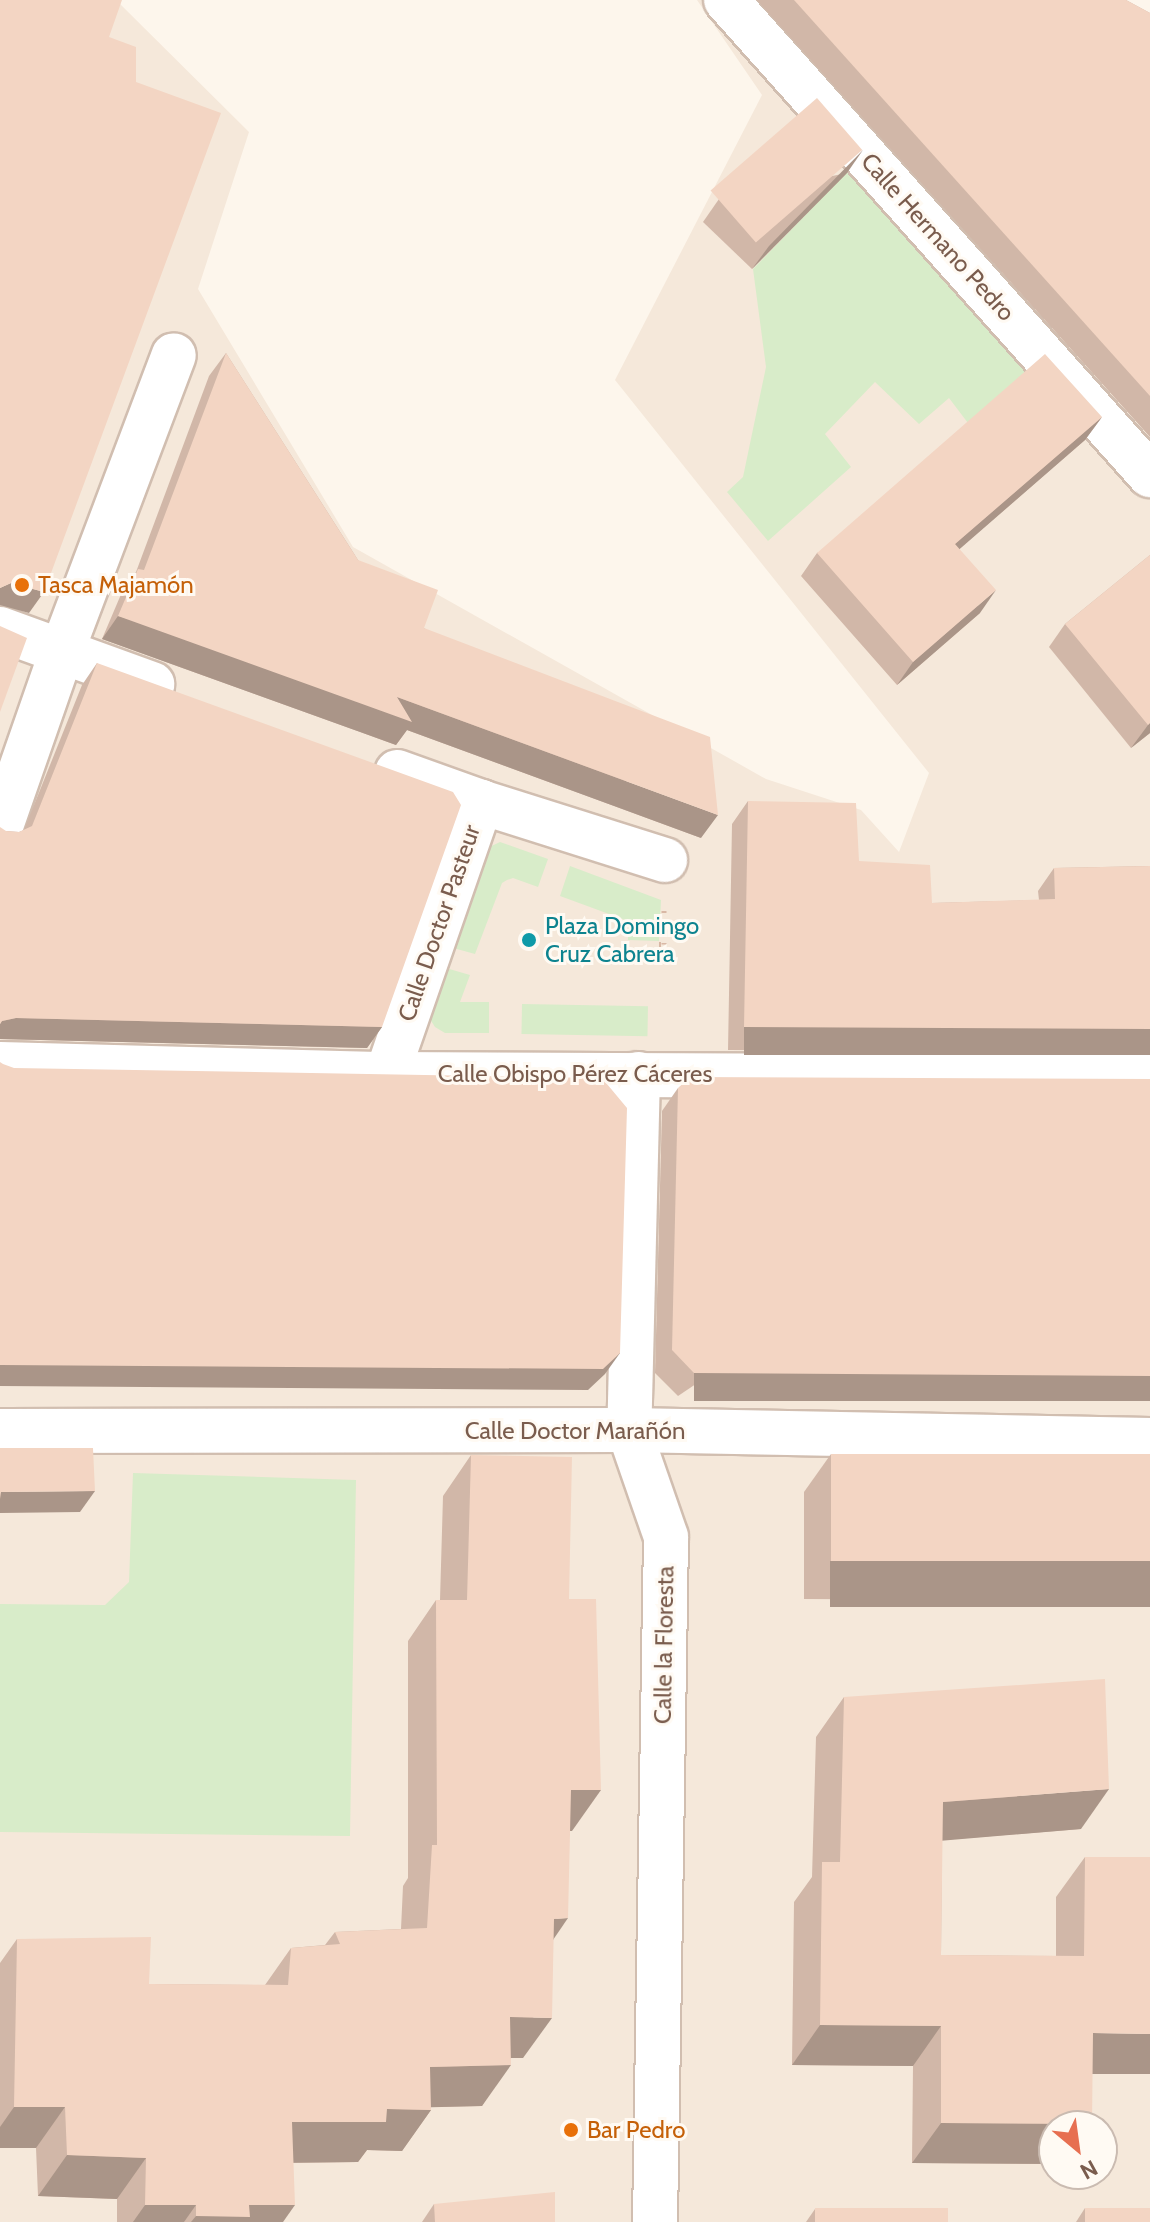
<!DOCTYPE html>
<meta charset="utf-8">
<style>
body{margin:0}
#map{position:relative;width:1150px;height:2222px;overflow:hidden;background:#fdf6ec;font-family:Cabin,sans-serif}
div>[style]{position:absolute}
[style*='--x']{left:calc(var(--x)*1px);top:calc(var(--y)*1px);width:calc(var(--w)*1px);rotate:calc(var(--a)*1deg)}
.residential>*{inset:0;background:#f5e8da}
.green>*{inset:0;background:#d8ecc9;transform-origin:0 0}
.path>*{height:5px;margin-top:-2.5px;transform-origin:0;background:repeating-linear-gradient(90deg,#d9b8a5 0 2px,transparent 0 8px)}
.roads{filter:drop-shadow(2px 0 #d1beb0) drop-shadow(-2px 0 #d1beb0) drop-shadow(0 2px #d1beb0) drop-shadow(0 -2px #d1beb0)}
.street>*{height:44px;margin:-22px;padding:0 22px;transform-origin:22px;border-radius:22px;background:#fff}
.wall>*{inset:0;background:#d1b7a8}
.shaded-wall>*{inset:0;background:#aa9588;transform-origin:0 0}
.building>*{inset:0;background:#f3d5c3;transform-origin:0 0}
.dots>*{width:22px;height:22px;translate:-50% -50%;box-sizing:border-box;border:4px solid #fffaf3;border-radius:50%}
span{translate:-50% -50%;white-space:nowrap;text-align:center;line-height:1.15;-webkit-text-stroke:6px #fffaf3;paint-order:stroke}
.street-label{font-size:24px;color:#7a5c4d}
.food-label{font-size:24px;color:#c56008}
.left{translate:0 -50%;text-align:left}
.culture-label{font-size:24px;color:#0d838f}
.north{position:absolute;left:1038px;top:2110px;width:80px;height:80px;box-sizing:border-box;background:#fffaf3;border:2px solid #cabbb1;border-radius:50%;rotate:151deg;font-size:22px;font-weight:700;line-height:32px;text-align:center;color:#7a5c4d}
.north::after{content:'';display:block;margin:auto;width:28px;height:36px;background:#e76f51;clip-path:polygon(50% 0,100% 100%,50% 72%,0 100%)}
</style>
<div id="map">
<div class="residential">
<div style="clip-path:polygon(evenodd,0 0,116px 0,249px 132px,198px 289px,353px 547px,766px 779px,861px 810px,899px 852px,929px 773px,615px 380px,762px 95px,697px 0,1098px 0,1150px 28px,1150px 2222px,0 2222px,0 0,1054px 2126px,1102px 2126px,1102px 2174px,1054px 2174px,1054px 2126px)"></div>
</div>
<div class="green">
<div style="clip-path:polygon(856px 163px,1038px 370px,971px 427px,949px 398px,919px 424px,875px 382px,825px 434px,851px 467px,768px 541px,727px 492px,743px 477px,766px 367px,753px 269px)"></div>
<div style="clip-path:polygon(500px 842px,548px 859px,538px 887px,513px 878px,507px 880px,502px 883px,475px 954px,446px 946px,481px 851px)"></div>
<div style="clip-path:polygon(570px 866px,661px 900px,659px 941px,628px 940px,628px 921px,560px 896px)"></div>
<div style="clip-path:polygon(439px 966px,470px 975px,460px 1002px,489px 1002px,489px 1033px,445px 1033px,435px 1027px,428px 1016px)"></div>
<div style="left:522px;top:1004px;width:126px;height:30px;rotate:1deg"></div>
<div style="clip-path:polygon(133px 1473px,356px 1480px,350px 1836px,0 1832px,0 1604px,105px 1605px,129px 1582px)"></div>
</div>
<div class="path">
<div style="--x:659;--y:944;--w:5;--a:0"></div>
<div style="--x:664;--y:944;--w:34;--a:-90"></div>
</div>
<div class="roads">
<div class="street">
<div style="--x:726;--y:0;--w:637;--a:48.25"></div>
<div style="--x:0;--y:629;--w:162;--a:19.9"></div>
<div style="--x:481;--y:802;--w:193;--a:17.5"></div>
<div style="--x:0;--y:829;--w:188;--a:-70.8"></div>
<div style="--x:62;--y:651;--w:316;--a:-69.3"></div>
<div style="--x:0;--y:1064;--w:387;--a:1.5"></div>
<div style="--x:387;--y:1074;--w:763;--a:0.23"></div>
<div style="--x:387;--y:1074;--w:288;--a:-70.9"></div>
<div style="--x:481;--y:802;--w:89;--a:-160.3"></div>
<div style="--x:638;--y:1074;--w:356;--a:91.4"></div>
<div style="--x:629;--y:1430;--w:113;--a:70.9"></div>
<div style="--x:666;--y:1537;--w:685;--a:90.92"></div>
<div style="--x:0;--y:1431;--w:629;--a:-0.09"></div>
<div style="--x:629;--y:1430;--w:521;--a:1.1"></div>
</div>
</div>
<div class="wall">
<div style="clip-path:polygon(757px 0,1126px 0,1150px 13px,1150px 437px)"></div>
<div style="clip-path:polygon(847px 173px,752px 269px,703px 222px,719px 199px)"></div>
<div style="clip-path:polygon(226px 353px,358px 560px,424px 628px,701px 838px,407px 730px,396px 745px,102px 639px,122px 592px,136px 572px,209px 376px)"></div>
<div style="clip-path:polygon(1102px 417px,1085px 440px,959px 549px,980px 613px,897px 685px,801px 576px,817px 553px)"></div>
<div style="clip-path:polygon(1150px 555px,1150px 733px,1131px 748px,1049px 647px,1065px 624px)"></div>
<div style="clip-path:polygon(97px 663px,382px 1027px,367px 1048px,0 1039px,6px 831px,19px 832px,24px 830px,82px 685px)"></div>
<div style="clip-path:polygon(748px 801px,932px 903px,1039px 900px,1038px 891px,1054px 868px,1150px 866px,1150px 1052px,728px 1050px,732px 824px)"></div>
<div style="clip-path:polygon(1150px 1079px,678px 1396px,655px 1373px,662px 1111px,678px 1088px)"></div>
<div style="clip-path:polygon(831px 1454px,1150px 1455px,1150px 1601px,804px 1599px,804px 1492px)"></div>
<div style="clip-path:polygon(471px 1455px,569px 1599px,572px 1831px,570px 1831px,553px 1940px,523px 2058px,511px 2058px,482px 2106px,431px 2107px,431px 2110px,402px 2151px,367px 2150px,358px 2162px,293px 2163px,283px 2222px,117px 2222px,117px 2199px,38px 2196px,36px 2148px,0 2148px,0 1963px,17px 1939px,149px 1984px,265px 1985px,291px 1948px,325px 1945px,335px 1932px,401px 1929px,403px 1886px,408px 1878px,408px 1641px,436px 1600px,440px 1600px,443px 1496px)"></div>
<div style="clip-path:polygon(844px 1697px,1081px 1829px,942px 1840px,941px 1955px,1056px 1956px,1056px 1897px,1085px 1857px,1092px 2074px,1054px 2126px,1054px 2164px,912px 2163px,913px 2066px,792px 2065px,794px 1902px,812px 1877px,816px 1737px)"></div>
<div style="clip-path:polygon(434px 2204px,555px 2222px,422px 2222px)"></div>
<div style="clip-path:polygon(1085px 2208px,1150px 2222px,1076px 2222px)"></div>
<div style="clip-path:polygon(815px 2209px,948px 2222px,806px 2222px)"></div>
</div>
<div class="shaded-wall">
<div style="clip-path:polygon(863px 150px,847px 173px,752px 269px,769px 246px)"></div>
<div style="clip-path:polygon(1102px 417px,1085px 440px,939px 567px,955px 544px)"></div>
<div style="clip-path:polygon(11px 583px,44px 592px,29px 613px,0 605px,0 588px)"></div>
<div style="clip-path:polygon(996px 590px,980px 613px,897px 685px,913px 662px)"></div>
<div style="clip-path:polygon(118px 616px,397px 697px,718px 815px,701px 838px,407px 730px,396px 745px,102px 639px)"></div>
<div style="clip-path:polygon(1150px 723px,1150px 733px,1131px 748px,1148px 725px)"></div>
<div style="clip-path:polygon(16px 1018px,382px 1027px,367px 1048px,0 1039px,0 1024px,2px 1021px)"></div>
<div style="left:744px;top:1027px;width:406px;height:28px"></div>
<div style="clip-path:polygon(620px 1353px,605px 1374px,588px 1390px,0 1386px,0 1365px)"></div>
<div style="left:694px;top:1373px;width:456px;height:28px"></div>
<div style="clip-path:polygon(95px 1491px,80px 1512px,0 1513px,0 1493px,1px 1492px)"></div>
<div style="left:830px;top:1561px;width:320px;height:46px"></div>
<div style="clip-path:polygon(1109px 1789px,1081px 1829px,915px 1843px,943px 1802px)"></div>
<div style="clip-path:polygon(571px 1790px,601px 1790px,572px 1831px,542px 1831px)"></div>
<div style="clip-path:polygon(568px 1918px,540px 1959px,554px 1919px)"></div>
<div style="clip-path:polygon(510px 2017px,552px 2018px,523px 2058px,481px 2058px)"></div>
<div style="clip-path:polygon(820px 2025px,941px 2026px,913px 2066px,792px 2065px)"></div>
<div style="clip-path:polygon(1093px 2033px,1150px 2034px,1150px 2074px,1064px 2074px)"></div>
<div style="clip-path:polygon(511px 2065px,482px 2106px,401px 2108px,430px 2067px)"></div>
<div style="clip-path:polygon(14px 2107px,65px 2107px,36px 2148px,0 2148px,0 2127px)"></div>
<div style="clip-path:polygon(387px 2109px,431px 2110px,402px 2151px,367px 2150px,358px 2162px,263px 2163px,292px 2122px)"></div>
<div style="clip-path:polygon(941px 2123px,1092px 2124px,1091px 2126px,1054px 2126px,1054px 2164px,912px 2163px)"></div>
<div style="clip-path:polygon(67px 2155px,146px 2158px,117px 2199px,38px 2196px)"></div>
<div style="clip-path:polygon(145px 2205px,196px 2205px,184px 2222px,133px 2222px)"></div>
<div style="clip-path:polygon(249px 2205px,295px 2205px,283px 2222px,191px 2222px,196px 2216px)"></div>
</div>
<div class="building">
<div style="clip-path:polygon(0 0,122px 0,109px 37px,136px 47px,136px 82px,221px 113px,44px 592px,11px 583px,0 588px)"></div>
<div style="clip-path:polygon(794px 0,1126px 0,1150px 13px,1150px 396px)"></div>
<div style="left:817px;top:98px;width:69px;height:141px;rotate:49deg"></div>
<div style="clip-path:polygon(226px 353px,358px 560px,438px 590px,424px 628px,710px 737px,718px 815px,397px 697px,412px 722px,118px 616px,138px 569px,144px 570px)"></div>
<div style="clip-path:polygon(1045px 354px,1102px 417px,955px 544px,996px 590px,913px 662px,817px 553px)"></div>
<div style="clip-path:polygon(1150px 555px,1150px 723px,1148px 725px,1065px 624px)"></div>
<div style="clip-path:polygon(0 626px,27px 638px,0 712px)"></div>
<div style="clip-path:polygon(97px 663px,453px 792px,461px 805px,382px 1027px,16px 1018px,2px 1021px,0 1024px,0 827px,6px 831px,19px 832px,32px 826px)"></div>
<div style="clip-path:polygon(748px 801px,856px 803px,859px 861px,930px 865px,932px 903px,1055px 899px,1054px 868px,1150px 866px,1150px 1029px,744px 1027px)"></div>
<div style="clip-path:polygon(0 1062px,3px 1064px,14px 1068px,602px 1078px,627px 1108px,620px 1353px,603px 1369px,0 1365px)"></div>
<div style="clip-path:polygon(690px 1077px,1150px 1079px,1150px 1376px,694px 1373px,672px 1350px,678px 1088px)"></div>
<div style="clip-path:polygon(0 1448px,93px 1448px,95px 1491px,1px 1492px,0 1499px)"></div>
<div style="left:831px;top:1454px;width:319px;height:107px"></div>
<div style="clip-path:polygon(471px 1455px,572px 1457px,569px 1599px,596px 1599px,601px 1790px,571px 1790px,568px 1918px,554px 1919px,552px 2018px,510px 2017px,511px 2065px,430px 2067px,431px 2110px,387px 2109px,386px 2122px,292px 2122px,295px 2205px,249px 2205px,250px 2217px,196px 2216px,196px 2205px,145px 2205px,146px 2158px,67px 2155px,65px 2107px,14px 2107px,17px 1939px,151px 1937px,149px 1984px,288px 1985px,291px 1948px,340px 1944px,335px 1932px,427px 1928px,432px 1845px,437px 1845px,436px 1600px,467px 1600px)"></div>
<div style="clip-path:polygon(1105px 1679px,1109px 1789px,943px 1802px,941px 1955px,1084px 1956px,1085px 1857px,1150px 1857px,1150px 2034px,1093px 2033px,1092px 2124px,941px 2123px,941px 2026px,820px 2025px,822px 1862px,840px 1862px,844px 1697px)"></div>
<div style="clip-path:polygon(555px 2192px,555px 2222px,435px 2222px,434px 2204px)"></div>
<div style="left:948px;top:2208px;width:14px;height:133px;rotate:90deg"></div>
<div style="left:1085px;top:2208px;width:65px;height:14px"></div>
</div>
<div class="dots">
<div style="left:22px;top:585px;background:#e8710a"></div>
<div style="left:529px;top:940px;background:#0f9aa8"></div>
<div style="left:571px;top:2130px;background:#e8710a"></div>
</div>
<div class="street-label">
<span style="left:938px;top:237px;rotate:48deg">Calle Hermano Pedro</span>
<span style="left:439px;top:923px;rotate:-71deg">Calle Doctor Pasteur</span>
<span style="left:575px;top:1074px">Calle Obispo Pérez Cáceres</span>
<span style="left:575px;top:1431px">Calle Doctor Marañón</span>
<span style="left:664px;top:1645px;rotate:-89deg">Calle la Floresta</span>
</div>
<div class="food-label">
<span class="left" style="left:38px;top:585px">Tasca Majamón</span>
<span class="left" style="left:587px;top:2130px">Bar Pedro</span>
</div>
<div class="culture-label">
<span class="left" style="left:545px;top:940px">Plaza Domingo<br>Cruz Cabrera</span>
</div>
<div class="north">N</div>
</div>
